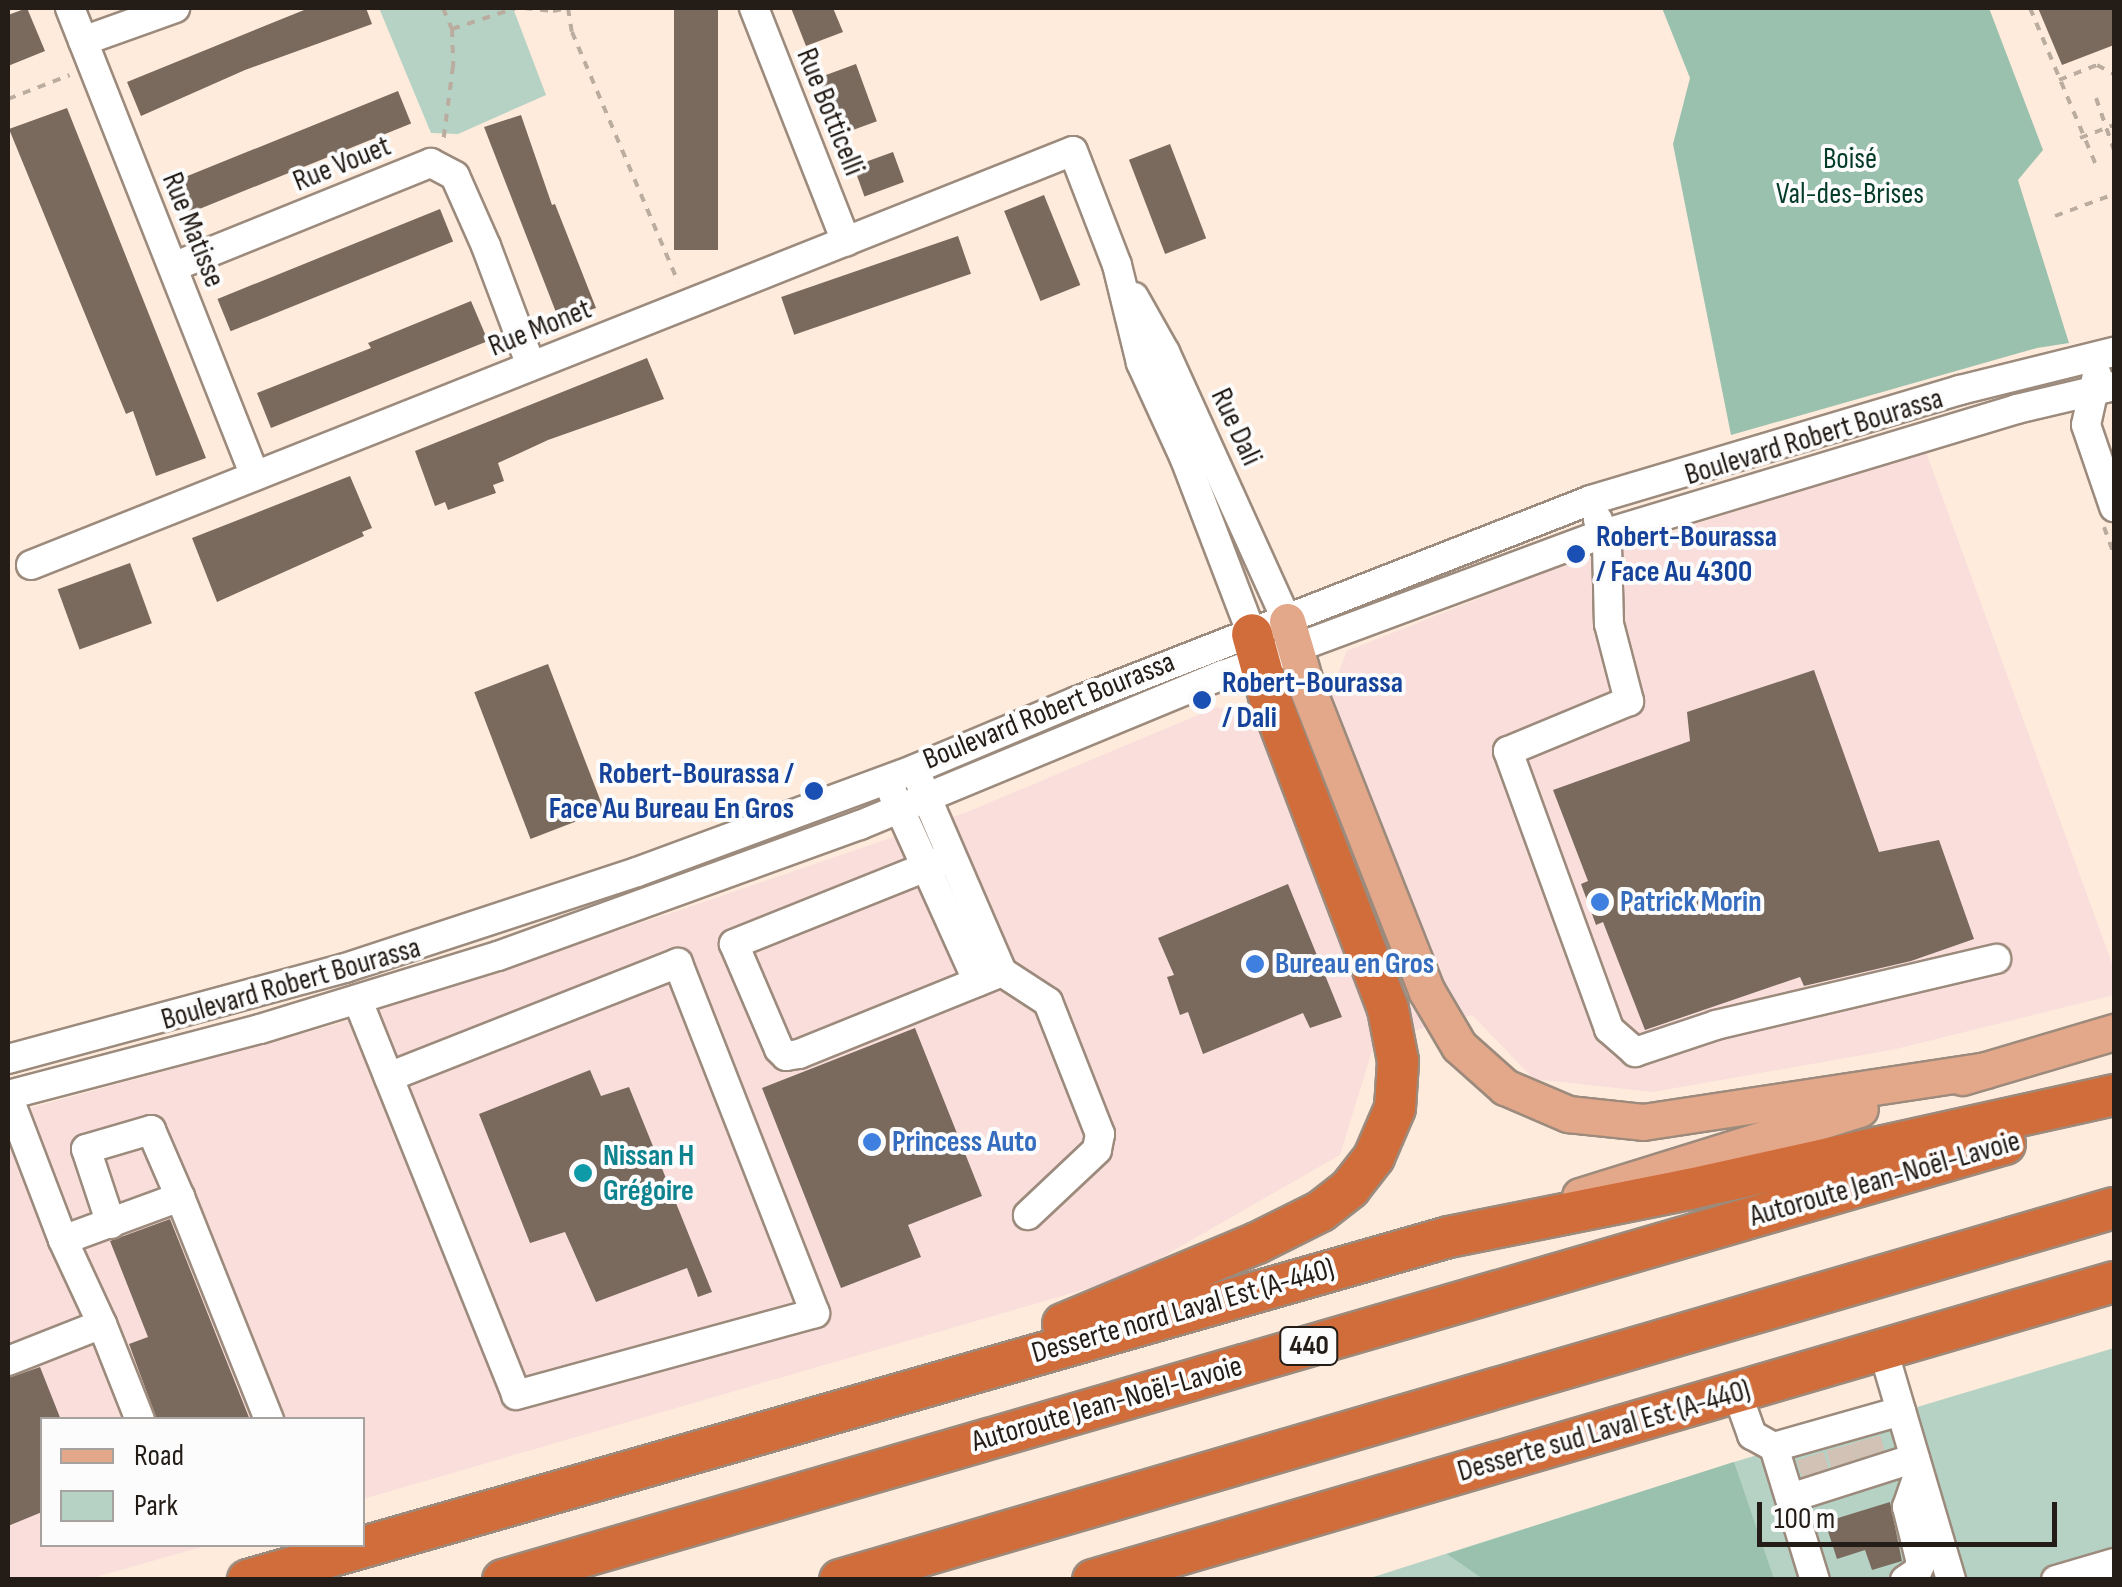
<!DOCTYPE html>
<meta charset="utf-8">
<style>
body{margin:0}
#map{position:relative;width:2122px;height:1587px;overflow:hidden;background:#feebdc;font-family:"Sofia Sans Condensed",sans-serif}
div>[style]{position:absolute}
[style*='--x']{left:calc(var(--x)*1px);top:calc(var(--y)*1px);width:calc(var(--w)*1px);rotate:calc(var(--a)*1deg)}
.commercial>*{inset:0;background:#f9dedb}
.green>*{inset:0;background:#b5d2c4}
.forest>*{inset:0;background:#9ac1ae}
.building>*{inset:0;background:#7a6a5d;transform-origin:0 0}
.minor-tunnel>*{height:28px;margin-top:-14px;transform-origin:0;background:repeating-linear-gradient(90deg,#d2c2b5 0 28px,transparent 0 42px)}
.path>*{height:4px;margin-top:-2px;transform-origin:0;background:repeating-linear-gradient(90deg,#bbaca0 0 8px,transparent 0 16px)}
.roads{filter:drop-shadow(2px 0 #9c8b7d) drop-shadow(-2px 0 #9c8b7d) drop-shadow(0 2px #9c8b7d) drop-shadow(0 -2px #9c8b7d)}
.minor>*{height:28px;margin:-14px;padding:0 14px;transform-origin:14px;border-radius:14px;background:#fff}
.major>*{height:35px;margin:-17.5px;padding:0 17.5px;transform-origin:17.5px;border-radius:17.5px;background:#e3a789}
.highway>*{height:40px;margin:-20px;padding:0 20px;transform-origin:20px;border-radius:20px;background:#d16d3b}
.dots>*{width:28px;height:28px;translate:-50% -50%;box-sizing:border-box;border:5px solid #fcfcfc;border-radius:50%}
span{translate:-50% -50%;white-space:nowrap;text-align:center;line-height:1.15;-webkit-text-stroke:8px #fcfcfc;paint-order:stroke}
.shield-label span{padding:2px 8px;background:#fcfcfc;border:2px solid;border-radius:8px;-webkit-text-stroke-width:0}
.shield-label{font-size:28px;color:#231c17;font-weight:700}
.street-label{font-size:30px;color:#231c17}
.park-label{font-size:30px;color:#053b29}
.transit-label{font-size:30px;color:#164399;font-weight:700}
.left{translate:0 -50%;text-align:left}
.right{translate:-100% -50%;text-align:right}
.shop-label{font-size:30px;color:#366cbe;font-weight:700}
.culture-label{font-size:30px;color:#0d838f;font-weight:700}
.frame{position:absolute;inset:0;border:10px solid #231c17;pointer-events:none}
.legend{position:absolute;left:40px;top:1417px;width:325px;height:130px;box-sizing:border-box;background:#fcfcfc;border:2px solid #a5a2a0;margin:0;padding:12px 18px;list-style:none;font-size:30px;color:#231c17}
.legend li{display:flex;align-items:center;gap:20px;height:50px}
.legend b{width:50px;border:2px solid #a5a2a0}
.scale{position:absolute;left:1757px;top:1502px;width:300px;height:45px;box-sizing:border-box;border:5px solid #231c17;border-top:0;padding-left:12px;font-size:30px;line-height:35px;white-space:nowrap;color:#231c17;-webkit-text-stroke:8px #fcfcfc;paint-order:stroke}
</style>
<div id="map">
<div class="commercial">
<div style="clip-path:polygon(1926px 452px,2114px 969px,2114px 995px,1896px 1049px,1653px 1092px,1534px 1079px,1472px 1015px,1375px 1041px,1340px 1155px,1127px 1277px,363px 1499px,362px 1420px,42px 1420px,42px 1544px,208px 1545px,89px 1579px,8px 1580px,8px 1114px,334px 1025px,686px 908px,967px 812px,1217px 707px,1254px 717px,1332px 689px,1347px 651px,1558px 567px)"></div>
</div>
<div class="green">
<div style="clip-path:polygon(379px 8px,513px 8px,546px 95px,458px 134px,431px 133px)"></div>
<div style="clip-path:polygon(2114px 1348px,2114px 1579px,1364px 1580px,1734px 1462px)"></div>
</div>
<div class="forest">
<div style="clip-path:polygon(1662px 8px,1989px 8px,2043px 150px,2018px 180px,2069px 343px,2037px 348px,1731px 435px,1673px 144px,1690px 78px)"></div>
<div style="clip-path:polygon(1734px 1462px,1774px 1579px,1483px 1579px,1447px 1554px)"></div>
</div>
<div class="building">
<div style="clip-path:polygon(27px 8px,45px 51px,8px 66px,8px 15px)"></div>
<div style="clip-path:polygon(309px 8px,366px 8px,372px 24px,245px 70px,141px 116px,127px 82px)"></div>
<div style="left:674px;top:8px;width:44px;height:242px"></div>
<div style="clip-path:polygon(791px 8px,833px 8px,843px 32px,806px 46px)"></div>
<div style="clip-path:polygon(2038px 8px,2114px 8px,2114px 45px,2062px 65px)"></div>
<div style="left:856px;top:64px;width:61px;height:40px;rotate:70deg"></div>
<div style="left:398px;top:91px;width:35px;height:249px;rotate:68deg"></div>
<div style="clip-path:polygon(67px 108px,206px 458px,156px 476px,133px 411px,126px 414px,9px 129px)"></div>
<div style="clip-path:polygon(521px 115px,552px 205px,555px 204px,596px 308px,559px 320px,484px 127px)"></div>
<div style="left:1170px;top:144px;width:101px;height:44px;rotate:69deg"></div>
<div style="left:893px;top:152px;width:32px;height:42px;rotate:70deg"></div>
<div style="left:1044px;top:195px;width:97px;height:43px;rotate:68deg"></div>
<div style="left:440px;top:209px;width:35px;height:240px;rotate:68deg"></div>
<div style="left:958px;top:236px;width:40px;height:187px;rotate:71deg"></div>
<div style="clip-path:polygon(471px 301px,488px 341px,271px 428px,257px 393px,371px 348px,368px 343px)"></div>
<div style="clip-path:polygon(647px 358px,664px 399px,548px 440px,498px 463px,504px 481px,493px 485px,496px 493px,448px 510px,445px 502px,435px 506px,415px 451px)"></div>
<div style="clip-path:polygon(350px 476px,372px 528px,362px 532px,364px 536px,217px 602px,192px 538px)"></div>
<div style="left:130px;top:563px;width:64px;height:77px;rotate:70deg"></div>
<div style="left:548px;top:664px;width:157px;height:79px;rotate:69deg"></div>
<div style="clip-path:polygon(1814px 670px,1879px 852px,1939px 840px,1974px 939px,1911px 961px,1804px 986px,1800px 977px,1645px 1030px,1603px 922px,1596px 925px,1588px 903px,1581px 884px,1588px 881px,1553px 790px,1690px 741px,1687px 712px)"></div>
<div style="clip-path:polygon(1288px 884px,1342px 1017px,1310px 1028px,1303px 1013px,1203px 1054px,1188px 1012px,1180px 1015px,1167px 977px,1174px 975px,1158px 938px)"></div>
<div style="clip-path:polygon(915px 1028px,982px 1196px,908px 1225px,921px 1257px,841px 1288px,762px 1088px)"></div>
<div style="clip-path:polygon(590px 1070px,601px 1096px,629px 1087px,712px 1292px,698px 1297px,687px 1268px,596px 1302px,565px 1232px,530px 1243px,479px 1114px)"></div>
<div style="clip-path:polygon(170px 1219px,250px 1420px,157px 1420px,129px 1344px,148px 1337px,110px 1241px)"></div>
<div style="clip-path:polygon(40px 1367px,61px 1420px,42px 1420px,42px 1512px,8px 1526px,8px 1378px)"></div>
<div style="clip-path:polygon(1890px 1502px,1902px 1561px,1872px 1570px,1865px 1550px,1837px 1559px,1825px 1522px)"></div>
</div>
<div class="minor-tunnel">
<div style="--x:1867;--y:1439;--w:20;--a:75"></div>
<div style="--x:1840;--y:1447;--w:20;--a:75"></div>
<div style="--x:1810;--y:1456;--w:20;--a:72"></div>
</div>
<div class="path">
<div style="--x:443;--y:8;--w:23;--a:67"></div>
<div style="--x:452;--y:29;--w:37;--a:88"></div>
<div style="--x:453;--y:66;--w:78;--a:97.4"></div>
<div style="--x:524;--y:8;--w:29;--a:6"></div>
<div style="--x:553;--y:11;--w:15;--a:-11"></div>
<div style="--x:568;--y:8;--w:24;--a:81"></div>
<div style="--x:572;--y:32;--w:272;--a:67"></div>
<div style="--x:2030;--y:8;--w:170;--a:67.2"></div>
<div style="--x:452;--y:29;--w:67;--a:-18.2"></div>
<div style="--x:2059;--y:80;--w:41;--a:-21.5"></div>
<div style="--x:2097;--y:65;--w:19;--a:28"></div>
<div style="--x:2096;--y:98;--w:55;--a:70.9"></div>
<div style="--x:8;--y:99;--w:66;--a:-21.2"></div>
<div style="--x:2080;--y:138;--w:36;--a:-21"></div>
<div style="--x:2055;--y:216;--w:63;--a:-20.4"></div>
<div style="--x:2104;--y:527;--w:29;--a:70"></div>
</div>
<div class="roads">
<div class="minor">
<div style="--x:70;--y:8;--w:503;--a:68.43"></div>
<div style="--x:754;--y:8;--w:251;--a:68.5"></div>
<div style="--x:83;--y:41;--w:98;--a:-19.7"></div>
<div style="--x:173;--y:267;--w:278;--a:-22"></div>
<div style="--x:431;--y:163;--w:27;--a:28"></div>
<div style="--x:455;--y:176;--w:77;--a:66.1"></div>
<div style="--x:486;--y:246;--w:128;--a:69.4"></div>
<div style="--x:1134;--y:297;--w:63;--a:60.6"></div>
<div style="--x:1165;--y:352;--w:295;--a:65.6"></div>
<div style="--x:2097;--y:375;--w:51;--a:102.4"></div>
<div style="--x:2086;--y:425;--w:87;--a:71.1"></div>
<div style="--x:1598;--y:520;--w:26;--a:69"></div>
<div style="--x:1607;--y:544;--w:80;--a:88.6"></div>
<div style="--x:1609;--y:624;--w:80;--a:75.4"></div>
<div style="--x:1629;--y:701;--w:131;--a:157.5"></div>
<div style="--x:1508;--y:751;--w:296;--a:70"></div>
<div style="--x:1609;--y:1029;--w:35;--a:41"></div>
<div style="--x:1635;--y:1052;--w:85;--a:-18.4"></div>
<div style="--x:1716;--y:1025;--w:288;--a:-13.3"></div>
<div style="--x:31;--y:565;--w:1121;--a:-21.67"></div>
<div style="--x:1073;--y:151;--w:122;--a:68.9"></div>
<div style="--x:1117;--y:265;--w:101;--a:76.2"></div>
<div style="--x:1141;--y:363;--w:106;--a:65.4"></div>
<div style="--x:1185;--y:459;--w:187;--a:69.1"></div>
<div style="--x:919;--y:780;--w:209;--a:66.6"></div>
<div style="--x:1002;--y:972;--w:55;--a:33.1"></div>
<div style="--x:1048;--y:1002;--w:142;--a:68.5"></div>
<div style="--x:1100;--y:1134;--w:16;--a:101"></div>
<div style="--x:1097;--y:1150;--w:95;--a:136.7"></div>
<div style="--x:893;--y:794;--w:206;--a:65.7"></div>
<div style="--x:951;--y:857;--w:234;--a:158.2"></div>
<div style="--x:734;--y:944;--w:114;--a:66.8"></div>
<div style="--x:779;--y:1049;--w:10;--a:45"></div>
<div style="--x:786;--y:1056;--w:13;--a:-9"></div>
<div style="--x:799;--y:1054;--w:219;--a:-22"></div>
<div style="--x:358;--y:1001;--w:424;--a:68.1"></div>
<div style="--x:516;--y:1395;--w:310;--a:-15.3"></div>
<div style="--x:815;--y:1313;--w:376;--a:-111.4"></div>
<div style="--x:678;--y:963;--w:311;--a:158.5"></div>
<div style="--x:8;--y:1059;--w:349;--a:-15.1"></div>
<div style="--x:345;--y:968;--w:307;--a:-18.2"></div>
<div style="--x:637;--y:872;--w:296;--a:-20.3"></div>
<div style="--x:915;--y:769;--w:176;--a:-22.8"></div>
<div style="--x:1077;--y:701;--w:552;--a:-21.36"></div>
<div style="--x:1591;--y:500;--w:385;--a:-16.6"></div>
<div style="--x:1960;--y:390;--w:159;--a:-13.9"></div>
<div style="--x:8;--y:1095;--w:260;--a:-14.7"></div>
<div style="--x:260;--y:1029;--w:249;--a:-17.1"></div>
<div style="--x:498;--y:956;--w:385;--a:-19.9"></div>
<div style="--x:860;--y:825;--w:393;--a:-22.5"></div>
<div style="--x:1223;--y:675;--w:405;--a:-20.4"></div>
<div style="--x:1603;--y:534;--w:432;--a:-16.8"></div>
<div style="--x:2017;--y:409;--w:100;--a:-13.3"></div>
<div style="--x:8;--y:1096;--w:154;--a:69.1"></div>
<div style="--x:63;--y:1240;--w:93;--a:65.1"></div>
<div style="--x:102;--y:1324;--w:101;--a:158.5"></div>
<div style="--x:111;--y:1224;--w:79;--a:-108.4"></div>
<div style="--x:86;--y:1149;--w:68;--a:-16.3"></div>
<div style="--x:151;--y:1130;--w:73;--a:66.6"></div>
<div style="--x:63;--y:1240;--w:125;--a:-20.2"></div>
<div style="--x:180;--y:1197;--w:240;--a:68.2"></div>
<div style="--x:102;--y:1324;--w:103;--a:68.4"></div>
<div style="--x:1883;--y:1350;--w:240;--a:73.5"></div>
<div style="--x:1737;--y:1393;--w:45;--a:70.3"></div>
<div style="--x:1752;--y:1435;--w:25;--a:29"></div>
<div style="--x:1774;--y:1447;--w:139;--a:72.9"></div>
<div style="--x:1774;--y:1447;--w:132;--a:-15.8"></div>
<div style="--x:1790;--y:1498;--w:131;--a:-17.7"></div>
<div style="--x:1905;--y:1580;--w:14;--a:-34"></div>
<div style="--x:1917;--y:1572;--w:10;--a:-66"></div>
<div style="--x:1921;--y:1563;--w:58;--a:-104"></div>
<div style="--x:1907;--y:1507;--w:36;--a:-71"></div>
<div style="--x:2056;--y:1580;--w:60;--a:-16.3"></div>
</div>
<div class="major">
<div style="--x:1287;--y:621;--w:67;--a:73.5"></div>
<div style="--x:1306;--y:685;--w:328;--a:68.5"></div>
<div style="--x:1426;--y:990;--w:65;--a:59.5"></div>
<div style="--x:1459;--y:1046;--w:62;--a:41.7"></div>
<div style="--x:1505;--y:1087;--w:69;--a:23.2"></div>
<div style="--x:1568;--y:1114;--w:75;--a:6.1"></div>
<div style="--x:1643;--y:1122;--w:346;--a:-8.6"></div>
<div style="--x:1962;--y:1077;--w:159;--a:-16.5"></div>
<div style="--x:1580;--y:1196;--w:293;--a:-17.3"></div>
</div>
<div class="highway">
<div style="--x:1063;--y:1324;--w:210;--a:-22.7"></div>
<div style="--x:1257;--y:1243;--w:72;--a:-26.6"></div>
<div style="--x:1321;--y:1211;--w:37;--a:-38"></div>
<div style="--x:1350;--y:1188;--w:39;--a:-52"></div>
<div style="--x:1374;--y:1157;--w:53;--a:-66.8"></div>
<div style="--x:1395;--y:1108;--w:47;--a:-86.3"></div>
<div style="--x:1398;--y:1061;--w:53;--a:-100.9"></div>
<div style="--x:1388;--y:1009;--w:335;--a:-110.8"></div>
<div style="--x:1269;--y:696;--w:64;--a:-105.3"></div>
<div style="--x:248;--y:1580;--w:1249;--a:-15.94"></div>
<div style="--x:1449;--y:1237;--w:246;--a:-11.3"></div>
<div style="--x:1690;--y:1189;--w:434;--a:-12.5"></div>
<div style="--x:503;--y:1580;--w:1564;--a:-16.19"></div>
<div style="--x:840;--y:1580;--w:1327;--a:-16.28"></div>
<div style="--x:1093;--y:1580;--w:1064;--a:-16.27"></div>
</div>
</div>
<div class="dots">
<div style="left:1576px;top:554px;background:#1a4fb4"></div>
<div style="left:1202px;top:700px;background:#1a4fb4"></div>
<div style="left:814px;top:791px;background:#1a4fb4"></div>
<div style="left:1600px;top:902px;background:#3f7fe0"></div>
<div style="left:1255px;top:964px;background:#3f7fe0"></div>
<div style="left:872px;top:1142px;background:#3f7fe0"></div>
<div style="left:583px;top:1173px;background:#0f9aa8"></div>
</div>
<div class="shield-label">
<span style="left:1309px;top:1346px">440</span>
</div>
<div class="street-label">
<span style="left:830px;top:112px;rotate:68deg">Rue Botticelli</span>
<span style="left:342px;top:164px;rotate:-22deg">Rue Vouet</span>
<span style="left:193px;top:230px;rotate:68deg">Rue Matisse</span>
<span style="left:540px;top:328px;rotate:-22deg">Rue Monet</span>
<span style="left:1236px;top:427px;rotate:65deg">Rue Dali</span>
<span style="left:1814px;top:437px;rotate:-17deg">Boulevard Robert Bourassa</span>
<span style="left:1049px;top:711px;rotate:-22deg">Boulevard Robert Bourassa</span>
<span style="left:291px;top:984px;rotate:-16deg">Boulevard Robert Bourassa</span>
<span style="left:1885px;top:1179px;rotate:-16deg">Autoroute Jean-Noël-Lavoie</span>
<span style="left:1183px;top:1311px;rotate:-16deg">Desserte nord Laval Est (A-440)</span>
<span style="left:1107px;top:1404px;rotate:-16deg">Autoroute Jean-Noël-Lavoie</span>
<span style="left:1604px;top:1431px;rotate:-16deg">Desserte sud Laval Est (A-440)</span>
</div>
<div class="park-label">
<span style="left:1850px;top:176px">Boisé<br>Val-des-Brises</span>
</div>
<div class="transit-label">
<span class="left" style="left:1596px;top:554px">Robert-Bourassa<br>/ Face Au 4300</span>
<span class="left" style="left:1222px;top:700px">Robert-Bourassa<br>/ Dali</span>
<span class="right" style="left:794px;top:791px">Robert-Bourassa /<br>Face Au Bureau En Gros</span>
</div>
<div class="shop-label">
<span class="left" style="left:1620px;top:902px">Patrick Morin</span>
<span class="left" style="left:1275px;top:964px">Bureau en Gros</span>
<span class="left" style="left:892px;top:1142px">Princess Auto</span>
</div>
<div class="culture-label">
<span class="left" style="left:603px;top:1173px">Nissan H<br>Grégoire</span>
</div>
<div class="frame"></div>
<ul class="legend">
<li><b style="height:12px;background:#e3a789"></b>Road</li>
<li><b style="height:28px;background:#b5d2c4"></b>Park</li>
</ul>
<div class="scale">100 m</div>
</div>
